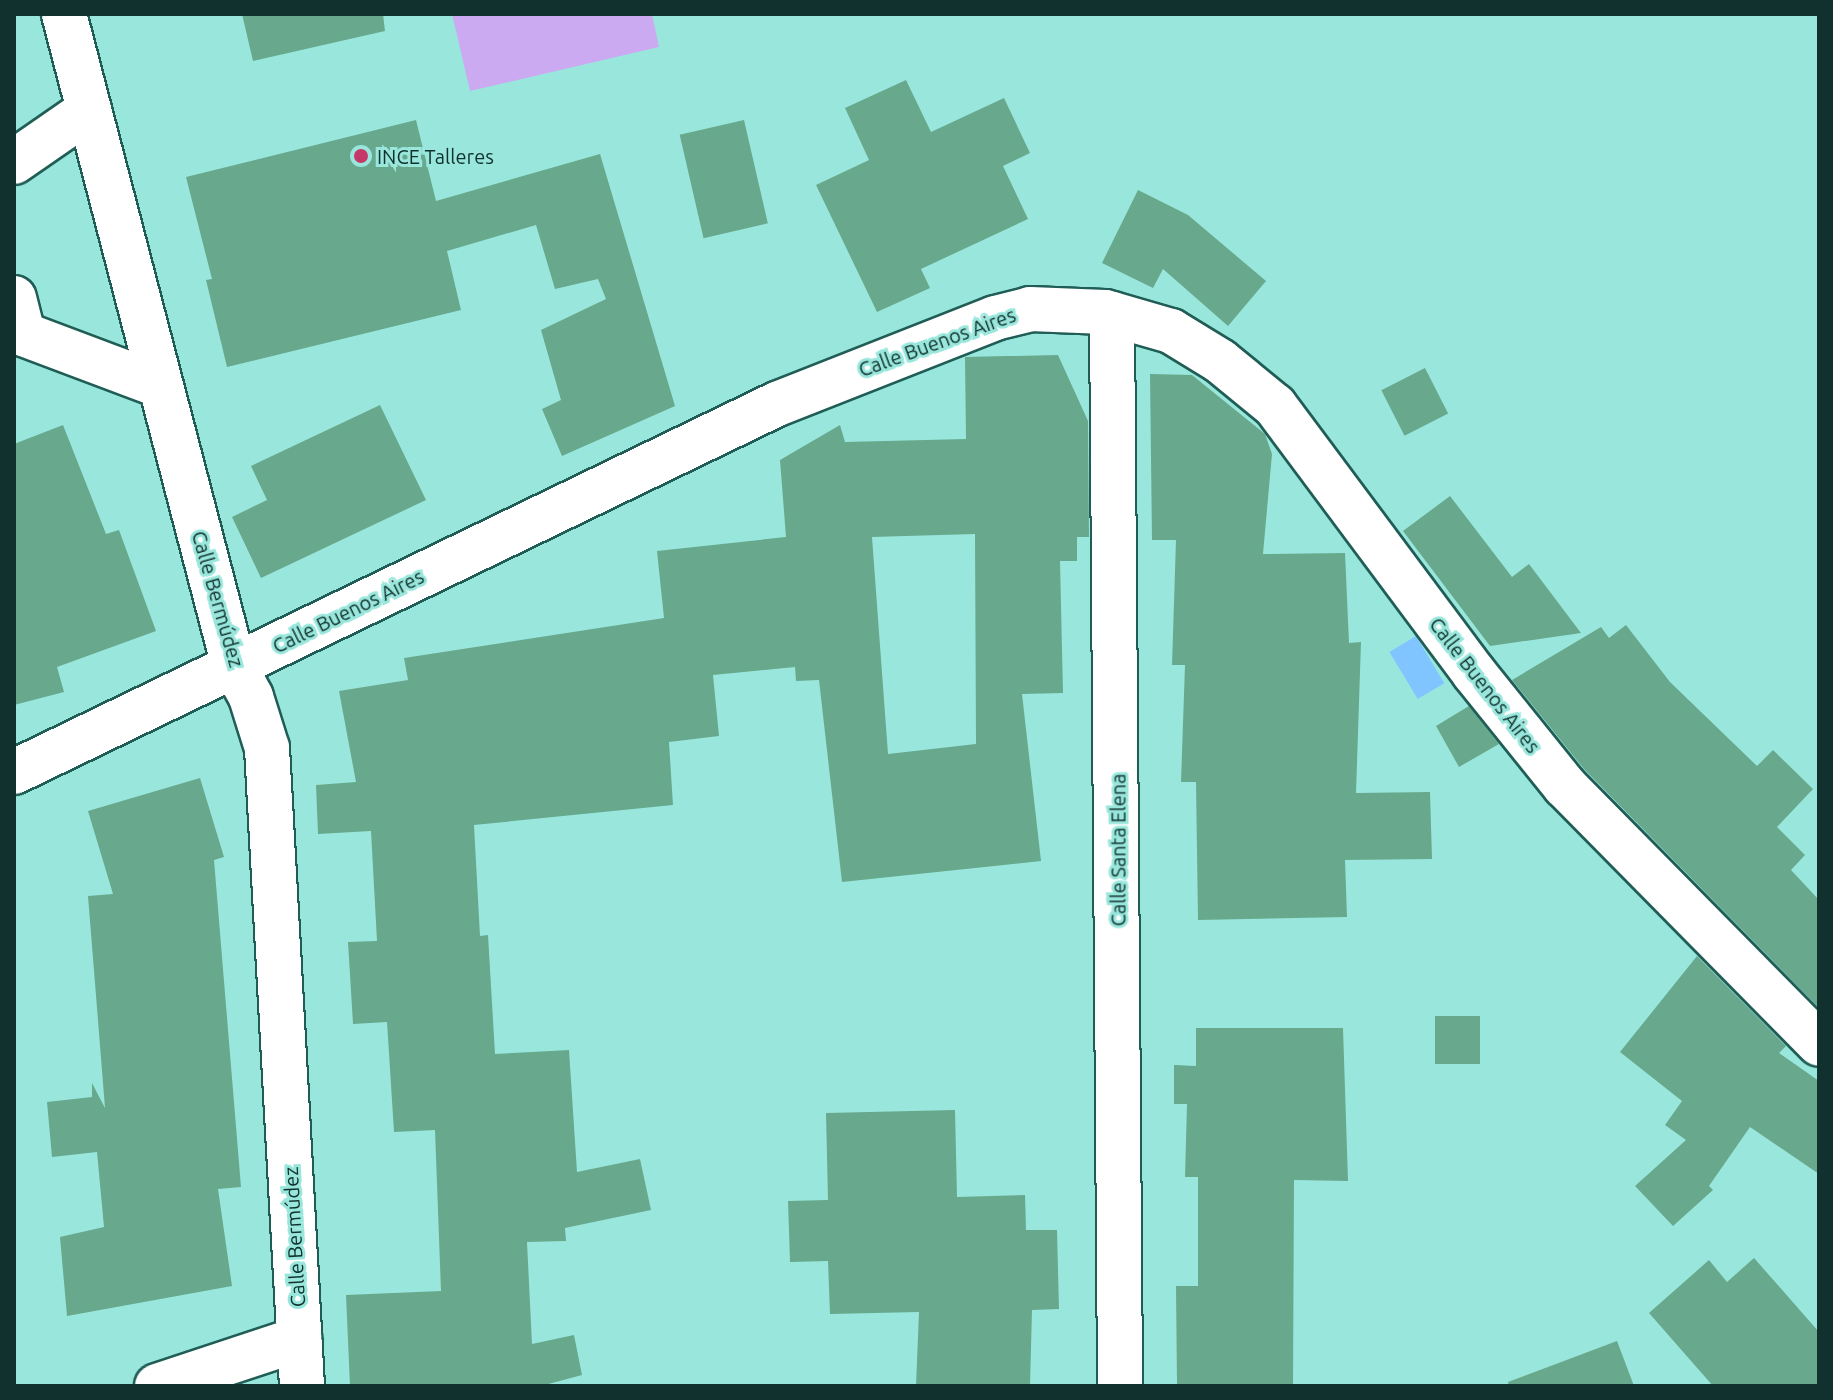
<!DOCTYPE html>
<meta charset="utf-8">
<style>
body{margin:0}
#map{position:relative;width:1833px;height:1400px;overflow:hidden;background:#99e7dc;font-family:Ubuntu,sans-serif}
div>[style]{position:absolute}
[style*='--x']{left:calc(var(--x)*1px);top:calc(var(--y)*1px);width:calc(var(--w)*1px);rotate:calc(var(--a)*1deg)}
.green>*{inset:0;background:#cbaaf2}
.water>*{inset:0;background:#80c5ff;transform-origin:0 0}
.building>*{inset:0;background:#68a88d;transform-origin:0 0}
.roads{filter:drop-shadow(2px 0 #205d56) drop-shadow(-2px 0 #205d56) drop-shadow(0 2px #205d56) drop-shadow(0 -2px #205d56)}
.minor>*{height:44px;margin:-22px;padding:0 22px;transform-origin:22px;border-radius:22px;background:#fff}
.dots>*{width:22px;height:22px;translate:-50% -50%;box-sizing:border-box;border:4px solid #99e7dc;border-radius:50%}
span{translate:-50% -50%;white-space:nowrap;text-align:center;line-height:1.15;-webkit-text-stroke:6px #99e7dc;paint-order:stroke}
.poi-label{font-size:20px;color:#10312d}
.left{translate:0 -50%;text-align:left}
.street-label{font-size:20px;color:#10312d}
.frame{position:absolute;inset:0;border:16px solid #10312d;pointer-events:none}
</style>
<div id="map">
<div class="green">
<div style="clip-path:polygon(452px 14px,652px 14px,659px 47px,470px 91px)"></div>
</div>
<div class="water">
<div style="left:1416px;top:636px;width:55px;height:31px;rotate:59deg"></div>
</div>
<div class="building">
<div style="clip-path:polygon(242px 14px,383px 14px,385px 31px,253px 61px)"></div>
<div style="clip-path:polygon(906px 80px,931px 132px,1004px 98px,1030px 153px,1003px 166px,1028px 219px,921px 269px,930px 288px,877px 312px,816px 185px,869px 160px,845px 108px)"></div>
<div style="clip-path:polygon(416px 120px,436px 201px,600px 154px,675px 406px,562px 456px,542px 409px,561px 400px,541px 330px,606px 299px,598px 279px,555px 289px,536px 225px,447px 251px,461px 310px,227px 367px,206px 280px,212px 279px,186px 177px)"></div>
<div style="left:744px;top:120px;width:106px;height:66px;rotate:77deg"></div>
<div style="clip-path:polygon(1138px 190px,1188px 215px,1266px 281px,1228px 326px,1163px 269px,1153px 288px,1102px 263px)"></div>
<div style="clip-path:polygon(evenodd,1058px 355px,1088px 421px,1089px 537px,1077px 537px,1077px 561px,1060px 561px,1063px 693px,1022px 694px,1041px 861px,842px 882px,819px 680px,796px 681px,795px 667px,713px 675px,719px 736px,669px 742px,673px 805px,474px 825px,480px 936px,488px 935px,495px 1054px,569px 1050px,577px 1172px,640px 1159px,651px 1210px,565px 1228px,566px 1241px,527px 1242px,532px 1344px,574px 1335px,582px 1375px,541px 1386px,350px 1386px,346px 1295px,441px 1291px,435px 1130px,394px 1132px,387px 1022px,353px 1024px,348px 942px,377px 941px,371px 831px,318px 834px,316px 785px,356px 782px,339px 691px,408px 680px,404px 658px,664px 618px,657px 551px,786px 537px,780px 460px,840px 425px,845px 442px,966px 439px,965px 357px,1058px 355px,975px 534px,976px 744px,888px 754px,872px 537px,975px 534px)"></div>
<div style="left:1425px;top:368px;width:51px;height:49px;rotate:63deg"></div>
<div style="clip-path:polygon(1150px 374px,1192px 375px,1265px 434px,1272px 454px,1263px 554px,1345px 553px,1349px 643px,1361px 642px,1356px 793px,1430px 792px,1432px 859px,1345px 860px,1347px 917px,1198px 920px,1196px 782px,1181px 782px,1185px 665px,1172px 665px,1176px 540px,1152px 540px)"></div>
<div style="clip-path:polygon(380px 405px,426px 500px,261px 578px,232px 517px,267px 500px,251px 466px)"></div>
<div style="clip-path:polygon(63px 425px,106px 534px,119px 530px,156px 631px,57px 667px,64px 692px,14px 705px,14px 444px)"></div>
<div style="clip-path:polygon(1450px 496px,1512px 577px,1529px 564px,1581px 633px,1490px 646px,1403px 531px)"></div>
<div style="clip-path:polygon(1626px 625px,1670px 682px,1757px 766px,1773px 750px,1813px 789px,1777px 827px,1805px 855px,1791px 870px,1819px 900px,1819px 1008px,1584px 769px,1512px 680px,1601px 627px,1609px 638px)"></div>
<div style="clip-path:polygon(1469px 706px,1499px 744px,1459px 767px,1436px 726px)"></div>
<div style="clip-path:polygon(200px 778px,224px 857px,214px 860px,241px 1187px,218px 1189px,232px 1286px,67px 1316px,60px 1237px,104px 1227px,97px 1152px,52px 1157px,47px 1102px,92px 1097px,92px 1083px,105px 1108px,88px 896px,113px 894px,88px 811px)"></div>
<div style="clip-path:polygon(1697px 956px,1786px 1046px,1779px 1053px,1819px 1081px,1819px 1174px,1750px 1127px,1709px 1186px,1713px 1190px,1673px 1226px,1635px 1186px,1686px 1140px,1665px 1125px,1682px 1101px,1620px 1052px)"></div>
<div style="left:1435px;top:1016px;width:45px;height:48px"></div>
<div style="clip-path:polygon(1196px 1028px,1343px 1028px,1348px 1181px,1294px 1180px,1293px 1386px,1177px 1386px,1176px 1286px,1198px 1286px,1198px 1177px,1185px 1177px,1187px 1104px,1174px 1104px,1174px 1065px,1196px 1066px)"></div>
<div style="clip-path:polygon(955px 1110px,957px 1197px,1025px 1195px,1026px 1230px,1057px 1230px,1059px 1309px,1032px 1310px,1030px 1386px,916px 1386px,919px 1312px,830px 1314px,828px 1261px,790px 1262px,788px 1201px,828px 1200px,826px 1113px)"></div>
<div style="clip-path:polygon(1754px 1258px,1819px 1332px,1819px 1386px,1713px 1386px,1649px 1313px,1709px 1260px,1727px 1282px)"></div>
<div style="clip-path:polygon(1617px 1341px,1634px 1386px,1509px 1386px,1508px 1382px)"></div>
</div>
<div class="roads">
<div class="minor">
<div style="--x:64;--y:14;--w:674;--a:75.39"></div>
<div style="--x:234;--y:666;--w:35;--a:61"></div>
<div style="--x:251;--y:697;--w:53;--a:72.6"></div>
<div style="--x:267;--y:748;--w:639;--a:86.86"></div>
<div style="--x:14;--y:162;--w:91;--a:-34.7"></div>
<div style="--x:14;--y:298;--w:37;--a:76"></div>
<div style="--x:23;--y:334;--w:147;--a:20.6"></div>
<div style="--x:1112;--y:314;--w:1072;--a:89.57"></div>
<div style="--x:14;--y:772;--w:847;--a:-25.75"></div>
<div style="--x:777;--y:404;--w:234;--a:-21.5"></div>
<div style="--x:995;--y:318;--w:36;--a:-14"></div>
<div style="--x:1030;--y:309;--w:75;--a:2.3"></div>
<div style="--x:1105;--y:312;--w:69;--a:16.1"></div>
<div style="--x:1171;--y:331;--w:57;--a:31.5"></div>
<div style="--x:1220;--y:361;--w:71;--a:39.3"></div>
<div style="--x:1275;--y:406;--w:333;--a:53.3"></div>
<div style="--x:1474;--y:673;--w:145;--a:51.2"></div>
<div style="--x:1565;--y:786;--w:362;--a:45.4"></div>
<div style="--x:157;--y:1386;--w:150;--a:-18.3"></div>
</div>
</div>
<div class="dots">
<div style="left:361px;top:156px;background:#c53867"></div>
</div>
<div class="poi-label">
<span class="left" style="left:377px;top:156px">INCE Talleres</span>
</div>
<div class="street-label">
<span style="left:937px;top:342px;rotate:-20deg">Calle Buenos Aires</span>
<span style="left:218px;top:599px;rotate:74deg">Calle Bermúdez</span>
<span style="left:348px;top:611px;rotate:-26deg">Calle Buenos Aires</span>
<span style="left:1485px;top:685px;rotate:52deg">Calle Buenos Aires</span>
<span style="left:1118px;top:850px;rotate:-90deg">Calle Santa Elena</span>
<span style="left:294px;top:1237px;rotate:-93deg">Calle Bermúdez</span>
</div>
<div class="frame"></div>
</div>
